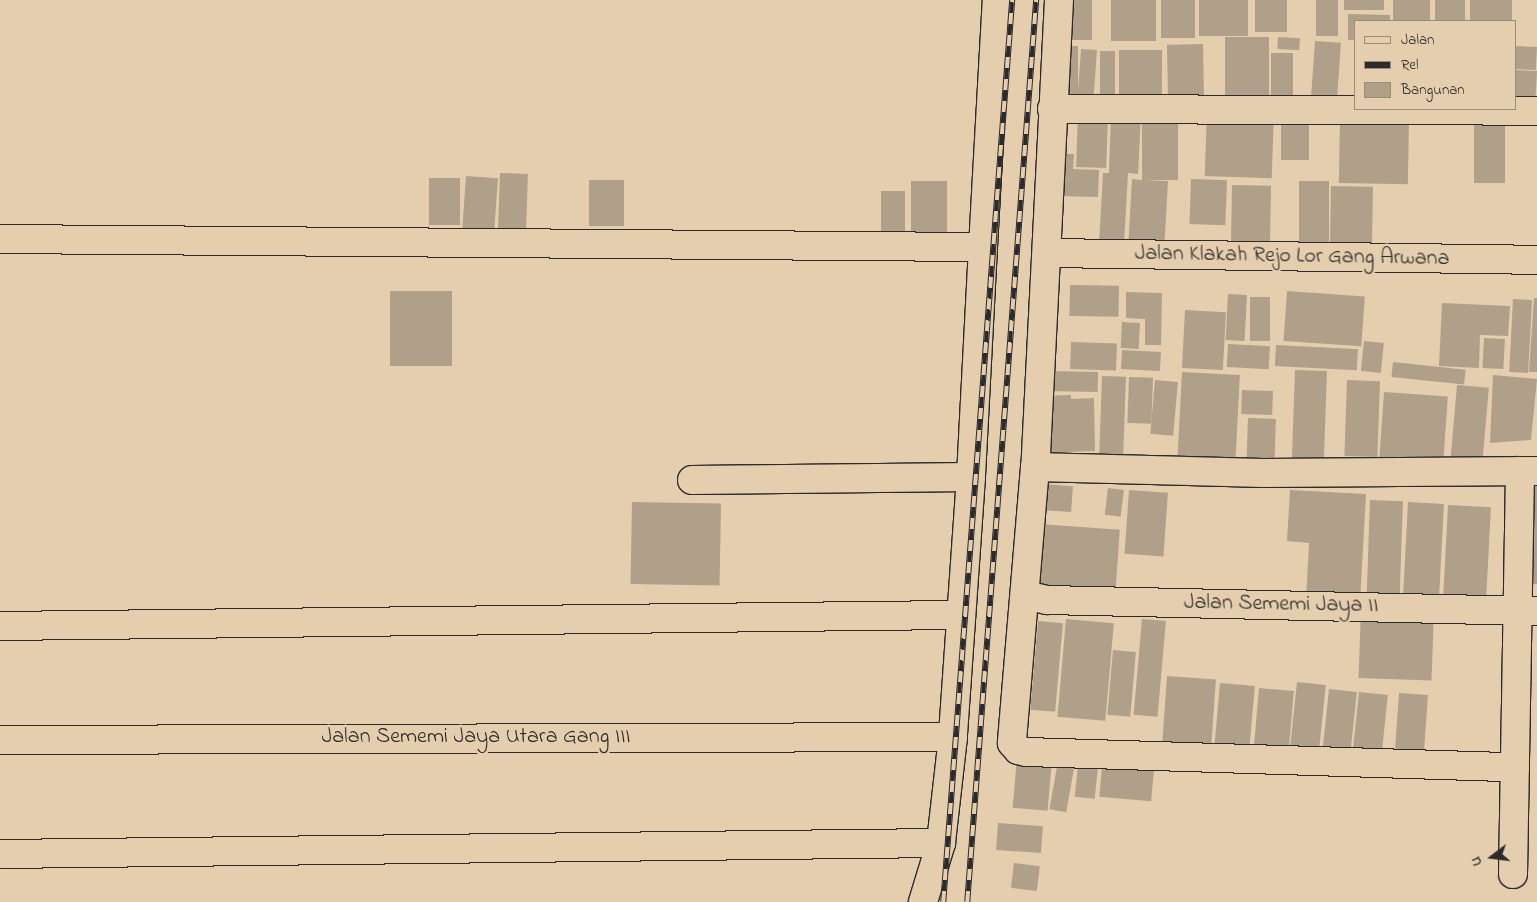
<!DOCTYPE html>
<style>
body{margin:0}
#map{position:relative;width:1537px;height:902px;overflow:hidden;background:#e4cead;font-family:"Indie Flower",sans-serif}
div>[style]{position:absolute}
[style*='--x']{left:calc(var(--x)*1px);top:calc(var(--y)*1px);width:calc(var(--w)*1px);rotate:calc(var(--a)*1deg)}
.building>*{inset:0;background:#b0a089;transform-origin:0 0}
.roads{filter:drop-shadow(1px 0 #2b2b2b) drop-shadow(-1px 0 #2b2b2b) drop-shadow(0 1px #2b2b2b) drop-shadow(0 -1px #2b2b2b)}
.minor>*{height:28px;margin:-14px;padding:0 14px;transform-origin:14px;border-radius:14px;background:#e4cead}
.rail>*{height:5.5px;margin-top:-2.75px;transform-origin:0;background:repeating-linear-gradient(90deg,#e4cead 0 11px,#2b2b2b 0 22px);box-sizing:border-box;border-block:1px solid #2b2b2b}
span{translate:-50% -50%;white-space:nowrap;text-align:center;line-height:1.15;-webkit-text-stroke:5px #e4cead;paint-order:stroke}
.street-label{font-size:22px;color:#2b2b2b}
.legend{position:absolute;left:1354px;top:20px;width:162px;height:90px;box-sizing:border-box;background:#e4cead;border:1px solid #9a8d79;margin:0;padding:6px 9px;list-style:none;font-size:15px;color:#2b2b2b}
.legend li{display:flex;align-items:center;gap:10px;height:25px}
.legend b{width:25px;border:1px solid #9a8d79}
.north{position:absolute;left:1467px;top:832px;width:50px;height:50px;-webkit-text-stroke:4px #e4cead;paint-order:stroke;rotate:255deg;font-size:14px;font-weight:700;line-height:20px;text-align:center;color:#2b2b2b}
.north::after{content:'';display:block;margin:auto;width:18px;height:22px;background:#2b2b2b;clip-path:polygon(50% 0,100% 100%,50% 72%,0 100%)}
</style>
<div id="map">
<div class="building">
<div style="left:1063px;top:0;width:29px;height:40px"></div>
<div style="left:1111px;top:0;width:45px;height:41px"></div>
<div style="left:1161px;top:0;width:34px;height:38px"></div>
<div style="left:1199px;top:0;width:49px;height:36px"></div>
<div style="left:1255px;top:0;width:32px;height:32px"></div>
<div style="left:1316px;top:0;width:22px;height:36px"></div>
<div style="left:1344px;top:0;width:40px;height:10px"></div>
<div style="left:1393px;top:0;width:37px;height:21px"></div>
<div style="left:1435px;top:0;width:30px;height:21px"></div>
<div style="left:1470px;top:0;width:42px;height:21px"></div>
<div style="clip-path:polygon(1348px 14px,1390px 15px,1390px 21px,1356px 21px,1356px 40px,1348px 40px)"></div>
<div style="left:1225px;top:37px;width:44px;height:65px"></div>
<div style="left:1278px;top:37px;width:22px;height:12px;rotate:3deg"></div>
<div style="left:1315px;top:41px;width:26px;height:60px;rotate:4deg"></div>
<div style="left:1203px;top:44px;width:61px;height:36px;rotate:89deg"></div>
<div style="left:1060px;top:46px;width:18px;height:57px"></div>
<div style="left:1516px;top:46px;width:21px;height:23px;rotate:3deg"></div>
<div style="left:1081px;top:49px;width:16px;height:54px;rotate:4deg"></div>
<div style="left:1119px;top:50px;width:43px;height:52px"></div>
<div style="left:1115px;top:51px;width:51px;height:15px;rotate:90deg"></div>
<div style="left:1271px;top:53px;width:22px;height:46px"></div>
<div style="left:1516px;top:70px;width:21px;height:34px;rotate:3deg"></div>
<div style="left:1207px;top:111px;width:67px;height:65px;rotate:2deg"></div>
<div style="clip-path:polygon(1142px 112px,1178px 112px,1178px 180px,1144px 180px,1168px 181px,1164px 252px,1128px 250px,1132px 179px,1142px 180px)"></div>
<div style="left:1474px;top:112px;width:31px;height:71px"></div>
<div style="clip-path:polygon(1111px 113px,1141px 115px,1138px 174px,1128px 173px,1124px 244px,1099px 243px,1103px 173px,1109px 173px)"></div>
<div style="left:1078px;top:114px;width:30px;height:53px;rotate:2deg"></div>
<div style="left:1281px;top:115px;width:28px;height:45px"></div>
<div style="left:1340px;top:117px;width:69px;height:66px;rotate:1deg"></div>
<div style="clip-path:polygon(1059px 154px,1074px 154px,1073px 169px,1099px 170px,1098px 197px,1058px 196px)"></div>
<div style="left:500px;top:173px;width:28px;height:60px;rotate:2deg"></div>
<div style="left:466px;top:176px;width:32px;height:63px;rotate:4deg"></div>
<div style="left:429px;top:178px;width:31px;height:47px"></div>
<div style="left:1191px;top:179px;width:36px;height:45px;rotate:2deg"></div>
<div style="left:589px;top:180px;width:35px;height:46px"></div>
<div style="left:911px;top:181px;width:36px;height:60px"></div>
<div style="left:1299px;top:181px;width:30px;height:70px"></div>
<div style="left:1232px;top:185px;width:39px;height:58px;rotate:1deg"></div>
<div style="left:1331px;top:186px;width:42px;height:67px;rotate:1deg"></div>
<div style="left:905px;top:191px;width:54px;height:24px;rotate:90deg"></div>
<div style="left:1070px;top:285px;width:49px;height:31px;rotate:1deg"></div>
<div style="left:390px;top:291px;width:62px;height:75px"></div>
<div style="left:1287px;top:291px;width:78px;height:50px;rotate:4deg"></div>
<div style="clip-path:polygon(1126px 292px,1162px 293px,1161px 345px,1145px 345px,1145px 319px,1126px 318px)"></div>
<div style="left:1228px;top:294px;width:19px;height:46px;rotate:3deg"></div>
<div style="left:1250px;top:297px;width:20px;height:44px"></div>
<div style="clip-path:polygon(1534px 298px,1537px 298px,1537px 372px,1529px 372px)"></div>
<div style="left:1513px;top:299px;width:19px;height:73px;rotate:3deg"></div>
<div style="clip-path:polygon(1442px 303px,1510px 306px,1508px 336px,1480px 335px,1479px 368px,1439px 366px)"></div>
<div style="left:1185px;top:310px;width:41px;height:58px;rotate:3deg"></div>
<div style="left:1122px;top:322px;width:18px;height:26px;rotate:3deg"></div>
<div style="left:1484px;top:338px;width:21px;height:30px;rotate:3deg"></div>
<div style="left:1364px;top:341px;width:20px;height:30px;rotate:6deg"></div>
<div style="left:1071px;top:342px;width:46px;height:27px;rotate:2deg"></div>
<div style="left:1228px;top:344px;width:42px;height:23px;rotate:3deg"></div>
<div style="left:1276px;top:345px;width:82px;height:21px;rotate:3deg"></div>
<div style="left:1122px;top:350px;width:39px;height:19px;rotate:3deg"></div>
<div style="left:1393px;top:362px;width:73px;height:15px;rotate:6deg"></div>
<div style="left:1295px;top:370px;width:32px;height:89px;rotate:2deg"></div>
<div style="left:1047px;top:371px;width:51px;height:20px;rotate:1deg"></div>
<div style="left:1182px;top:372px;width:58px;height:89px;rotate:3deg"></div>
<div style="clip-path:polygon(1493px 375px,1537px 379px,1531px 440px,1490px 443px)"></div>
<div style="left:1102px;top:376px;width:24px;height:78px;rotate:2deg"></div>
<div style="left:1129px;top:377px;width:24px;height:46px;rotate:2deg"></div>
<div style="left:1155px;top:380px;width:23px;height:54px;rotate:5deg"></div>
<div style="left:1347px;top:380px;width:33px;height:76px;rotate:2deg"></div>
<div style="left:1457px;top:385px;width:32px;height:73px;rotate:5deg"></div>
<div style="left:1242px;top:390px;width:31px;height:24px;rotate:2deg"></div>
<div style="left:1384px;top:392px;width:64px;height:67px;rotate:4deg"></div>
<div style="clip-path:polygon(1071px 395px,1071px 399px,1094px 398px,1095px 451px,1040px 453px,1040px 396px)"></div>
<div style="left:1248px;top:418px;width:28px;height:44px;rotate:2deg"></div>
<div style="clip-path:polygon(1525px 471px,1537px 471px,1537px 584px,1522px 584px)"></div>
<div style="left:1042px;top:484px;width:31px;height:26px;rotate:4deg"></div>
<div style="left:1108px;top:488px;width:16px;height:27px;rotate:7deg"></div>
<div style="left:1129px;top:490px;width:39px;height:64px;rotate:4deg"></div>
<div style="clip-path:polygon(1290px 490px,1366px 494px,1360px 602px,1306px 600px,1309px 543px,1287px 541px)"></div>
<div style="left:1370px;top:500px;width:33px;height:102px;rotate:2deg"></div>
<div style="left:632px;top:502px;width:89px;height:82px;rotate:1deg"></div>
<div style="left:1408px;top:502px;width:36px;height:101px;rotate:3deg"></div>
<div style="left:1448px;top:505px;width:43px;height:94px;rotate:3deg"></div>
<div style="left:1039px;top:524px;width:81px;height:66px;rotate:4deg"></div>
<div style="left:1361px;top:608px;width:73px;height:70px;rotate:2deg"></div>
<div style="left:1066px;top:619px;width:48px;height:98px;rotate:5deg"></div>
<div style="left:1142px;top:619px;width:24px;height:96px;rotate:5deg"></div>
<div style="left:1038px;top:621px;width:25px;height:89px;rotate:5deg"></div>
<div style="left:1113px;top:650px;width:23px;height:65px;rotate:5deg"></div>
<div style="left:1167px;top:676px;width:49px;height:74px;rotate:4deg"></div>
<div style="left:1297px;top:682px;width:29px;height:71px;rotate:6deg"></div>
<div style="left:1220px;top:683px;width:35px;height:68px;rotate:5deg"></div>
<div style="left:1259px;top:688px;width:35px;height:63px;rotate:5deg"></div>
<div style="left:1329px;top:689px;width:28px;height:62px;rotate:6deg"></div>
<div style="left:1359px;top:692px;width:29px;height:62px;rotate:6deg"></div>
<div style="left:1399px;top:693px;width:29px;height:56px;rotate:4deg"></div>
<div style="left:1103px;top:755px;width:52px;height:42px;rotate:5deg"></div>
<div style="left:1079px;top:756px;width:20px;height:41px;rotate:6deg"></div>
<div style="left:1017px;top:758px;width:35px;height:50px;rotate:5deg"></div>
<div style="left:1058px;top:761px;width:17px;height:49px;rotate:10deg"></div>
<div style="left:998px;top:823px;width:45px;height:27px;rotate:4deg"></div>
<div style="left:1014px;top:863px;width:26px;height:25px;rotate:7deg"></div>
</div>
<div class="roads">
<div class="minor">
<div style="--x:1059;--y:0;--w:468;--a:92.9"></div>
<div style="--x:1035;--y:467;--w:277;--a:94.8"></div>
<div style="--x:1012;--y:743;--w:9;--a:49"></div>
<div style="--x:1018;--y:750;--w:9;--a:13"></div>
<div style="--x:1027;--y:752;--w:488;--a:1.8"></div>
<div style="--x:1052;--y:109;--w:485;--a:0.2"></div>
<div style="--x:0;--y:239;--w:983;--a:0.47"></div>
<div style="--x:983;--y:247;--w:230;--a:93"></div>
<div style="--x:971;--y:477;--w:261;--a:94"></div>
<div style="--x:953;--y:737;--w:107;--a:96.5"></div>
<div style="--x:941;--y:843;--w:62;--a:107"></div>
<div style="--x:983;--y:247;--w:247;--a:-86.8"></div>
<div style="--x:1047;--y:253;--w:490;--a:0.8"></div>
<div style="--x:1035;--y:467;--w:228;--a:1.5"></div>
<div style="--x:1263;--y:473;--w:274;--a:-0.4"></div>
<div style="--x:692;--y:480;--w:279;--a:-0.6"></div>
<div style="--x:1025;--y:595;--w:23;--a:13"></div>
<div style="--x:1047;--y:600;--w:490;--a:1.3"></div>
<div style="--x:0;--y:626;--w:961;--a:-0.66"></div>
<div style="--x:0;--y:740;--w:953;--a:-0.18"></div>
<div style="--x:0;--y:854;--w:941;--a:-0.67"></div>
<div style="--x:1513;--y:874;--w:403;--a:-89"></div>
</div>
</div>
<div class="rail">
<div style="--x:943;--y:902;--w:905;--a:-85.63"></div>
<div style="--x:967;--y:902;--w:905;--a:-85.63"></div>
</div>
<div class="street-label">
<span style="left:1292px;top:257px;rotate:1deg">Jalan Klakah Rejo Lor Gang Arwana</span>
<span style="left:1281px;top:605px;rotate:1deg">Jalan Sememi Jaya II</span>
<span style="left:476px;top:738px">Jalan Sememi Jaya Utara Gang III</span>
</div>
<ul class="legend">
<li><b style="height:6px;background:#e4cead"></b>Jalan</li>
<li><b style="height:6px;background:#2b2b2b"></b>Rel</li>
<li><b style="height:14px;background:#b0a089"></b>Bangunan</li>
</ul>
<div class="north">U</div>
</div>
